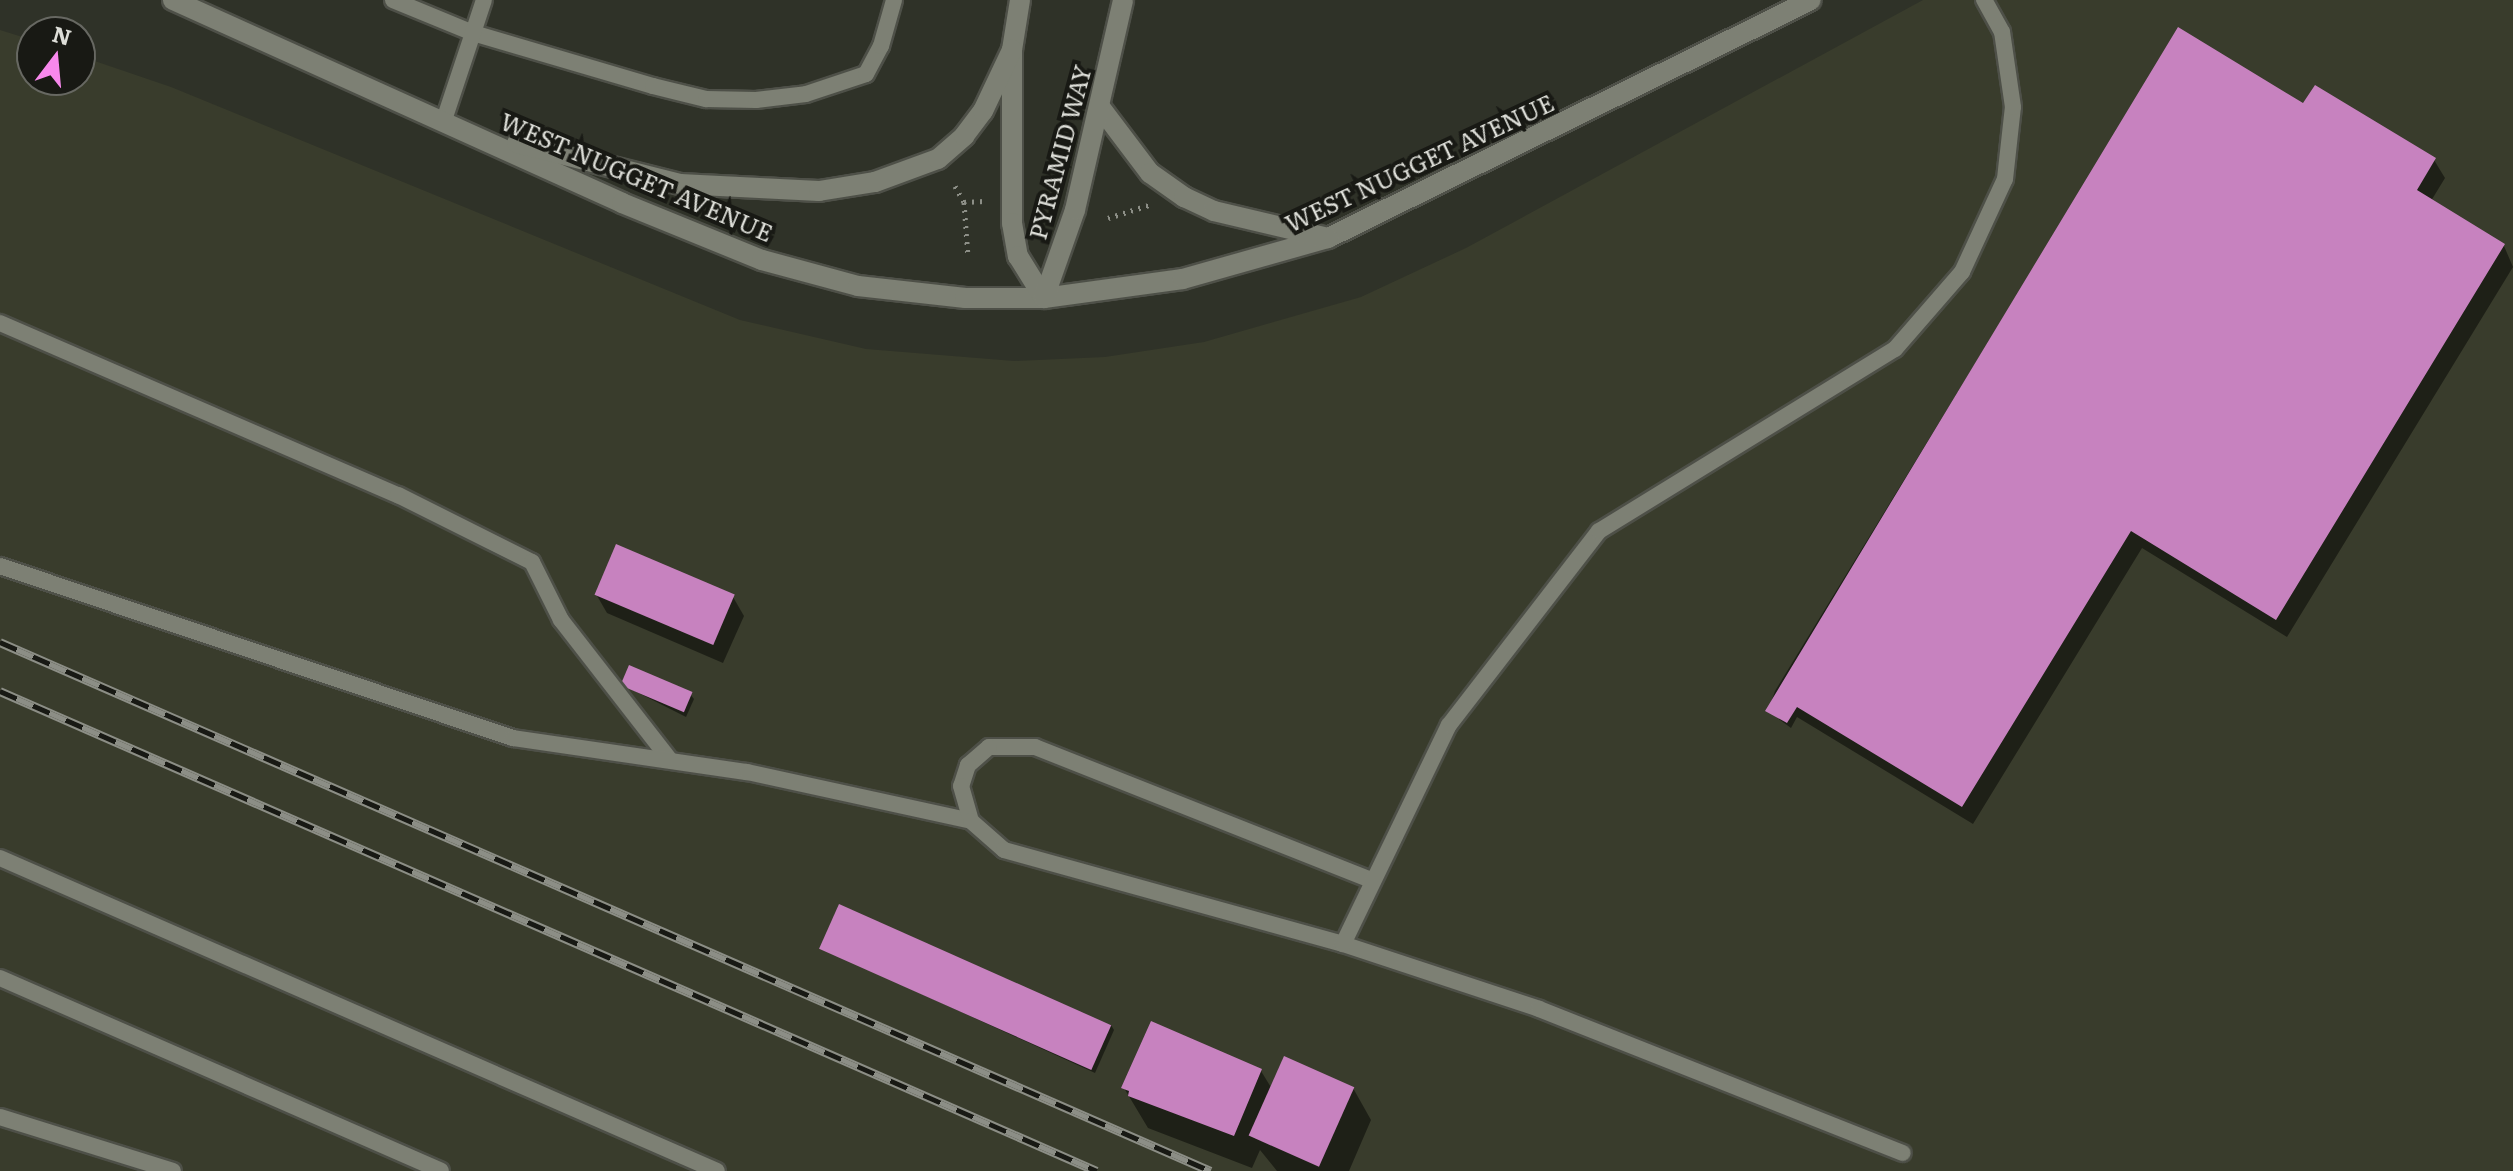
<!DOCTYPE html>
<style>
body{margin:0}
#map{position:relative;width:2513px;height:1171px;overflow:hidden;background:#2f3228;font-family:Literata,serif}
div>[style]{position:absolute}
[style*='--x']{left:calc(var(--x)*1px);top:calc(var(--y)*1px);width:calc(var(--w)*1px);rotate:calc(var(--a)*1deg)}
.built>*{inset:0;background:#393c2c}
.shadow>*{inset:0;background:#0007}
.building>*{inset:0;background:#c782bf;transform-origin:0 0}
.path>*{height:5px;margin-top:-2.5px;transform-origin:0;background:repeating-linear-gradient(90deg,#8d8f87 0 2px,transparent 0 8px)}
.roads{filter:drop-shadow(2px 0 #4e5048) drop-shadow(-2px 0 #4e5048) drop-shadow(0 2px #4e5048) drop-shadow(0 -2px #4e5048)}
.service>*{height:16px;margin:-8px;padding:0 8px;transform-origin:8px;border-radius:8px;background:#7d8074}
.tertiary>*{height:20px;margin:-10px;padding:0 10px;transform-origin:10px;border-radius:10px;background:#7d8074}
.rail>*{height:9px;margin-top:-4.5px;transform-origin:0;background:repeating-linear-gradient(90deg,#181914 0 18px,#8c8e86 0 36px);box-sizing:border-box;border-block:2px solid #8c8e86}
span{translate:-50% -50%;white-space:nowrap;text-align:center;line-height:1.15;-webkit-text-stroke:8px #181914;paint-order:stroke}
.street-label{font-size:24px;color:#ddded8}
.north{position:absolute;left:16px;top:16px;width:80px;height:80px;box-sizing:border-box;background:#181914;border:2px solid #676862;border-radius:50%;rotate:16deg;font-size:22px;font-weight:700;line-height:32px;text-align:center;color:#ddded8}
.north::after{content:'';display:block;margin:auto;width:28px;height:36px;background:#f788ec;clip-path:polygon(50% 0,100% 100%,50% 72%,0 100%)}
</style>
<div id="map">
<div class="built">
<div style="clip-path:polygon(1923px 0,2513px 0,2513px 1171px,0 1171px,0 30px,32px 40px,32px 80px,80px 80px,80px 56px,171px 87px,740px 320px,866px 349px,1014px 361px,1105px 357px,1204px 342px,1361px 297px,1466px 248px)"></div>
</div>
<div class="shadow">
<div style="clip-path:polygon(2179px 30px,2304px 106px,2434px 160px,2445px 178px,2431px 201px,2504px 246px,2513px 267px,2287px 637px,2142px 548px,1973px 824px,1797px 717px,1791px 728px,1768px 711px,1775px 691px)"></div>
<div style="clip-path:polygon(596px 594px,733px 597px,744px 616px,723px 663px,607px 613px)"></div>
<div style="clip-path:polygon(623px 685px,690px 694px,694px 699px,686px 717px)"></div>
<div style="clip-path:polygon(823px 949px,1111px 1025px,1114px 1030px,1095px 1073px)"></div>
<div style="clip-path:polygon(1261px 1071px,1272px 1089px,1353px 1088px,1371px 1120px,1349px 1171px,1277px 1171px,1260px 1150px,1252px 1168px,1148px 1128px,1124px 1088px)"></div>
</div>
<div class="building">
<div style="clip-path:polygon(2178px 27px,2303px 103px,2315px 85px,2436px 158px,2417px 190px,2505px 244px,2276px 620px,2131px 531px,1962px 807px,1797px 707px,1787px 723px,1765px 711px)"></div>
<div style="left:616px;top:544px;width:129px;height:55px;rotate:23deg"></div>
<div style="left:629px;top:665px;width:69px;height:22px;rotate:23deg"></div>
<div style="left:839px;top:904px;width:298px;height:49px;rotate:24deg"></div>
<div style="clip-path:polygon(1151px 1021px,1262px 1069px,1234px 1136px,1128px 1096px,1129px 1091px,1121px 1088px)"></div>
<div style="left:1284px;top:1056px;width:77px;height:87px;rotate:24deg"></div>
</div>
<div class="path">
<div style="--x:955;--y:186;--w:18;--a:61"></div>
<div style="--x:964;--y:202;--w:21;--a:-3"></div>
<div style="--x:964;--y:202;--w:54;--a:85.8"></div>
<div style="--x:1108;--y:218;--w:43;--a:-17.6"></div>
</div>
<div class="roads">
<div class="service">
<div style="--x:393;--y:0;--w:87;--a:22.4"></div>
<div style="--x:473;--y:33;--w:188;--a:16.4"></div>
<div style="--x:653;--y:86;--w:55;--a:13.8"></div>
<div style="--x:706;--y:99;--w:50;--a:1.1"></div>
<div style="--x:756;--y:100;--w:50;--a:-6.8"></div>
<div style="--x:806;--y:94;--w:63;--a:-18.4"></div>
<div style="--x:866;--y:74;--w:32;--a:-62"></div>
<div style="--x:881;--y:46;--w:48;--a:-74.2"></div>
<div style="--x:444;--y:120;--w:126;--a:-71.6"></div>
<div style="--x:0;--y:323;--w:434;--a:23.4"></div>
<div style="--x:398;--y:495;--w:150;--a:26.6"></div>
<div style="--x:532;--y:562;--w:65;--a:63.4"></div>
<div style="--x:561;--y:620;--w:177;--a:52.1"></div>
<div style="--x:0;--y:566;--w:541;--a:18.54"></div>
<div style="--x:513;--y:738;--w:236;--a:8.3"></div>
<div style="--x:747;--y:772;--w:229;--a:12.3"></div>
<div style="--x:0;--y:858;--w:782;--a:23.58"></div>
<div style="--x:1371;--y:880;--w:361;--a:-158.4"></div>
<div style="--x:1035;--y:747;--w:46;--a:180"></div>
<div style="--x:989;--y:747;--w:28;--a:139"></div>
<div style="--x:968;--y:765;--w:22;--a:108"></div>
<div style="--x:961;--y:786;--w:36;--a:74"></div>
<div style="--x:971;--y:821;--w:44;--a:41.3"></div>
<div style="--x:1004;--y:850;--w:352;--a:15.5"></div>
<div style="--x:1343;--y:944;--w:206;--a:18.3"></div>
<div style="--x:1539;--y:1009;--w:391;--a:21.6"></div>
<div style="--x:1343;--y:944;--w:243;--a:-64.2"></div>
<div style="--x:1449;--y:725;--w:245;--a:-52.3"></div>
<div style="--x:1599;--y:531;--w:347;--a:-31.6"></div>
<div style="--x:1895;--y:349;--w:102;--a:-49"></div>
<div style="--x:1962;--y:272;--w:102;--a:-65.2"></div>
<div style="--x:2005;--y:179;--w:72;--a:-83.7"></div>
<div style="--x:2013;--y:107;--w:76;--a:-98.3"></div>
<div style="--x:2002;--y:32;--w:37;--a:-119"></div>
<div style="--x:0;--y:978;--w:481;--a:23.6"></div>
<div style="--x:0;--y:1117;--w:181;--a:17.3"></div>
</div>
<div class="tertiary">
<div style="--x:173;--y:0;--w:493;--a:24.3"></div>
<div style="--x:622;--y:203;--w:151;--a:22.2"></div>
<div style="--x:762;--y:260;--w:99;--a:15.2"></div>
<div style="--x:858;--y:286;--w:108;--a:6.4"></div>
<div style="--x:965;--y:298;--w:79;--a:0"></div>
<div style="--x:1044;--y:298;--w:140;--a:-7.8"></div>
<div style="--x:1183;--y:279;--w:151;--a:-15.8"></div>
<div style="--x:1328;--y:238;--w:538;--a:-26.23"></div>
<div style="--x:1020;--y:0;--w:51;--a:99.1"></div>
<div style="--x:1012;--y:50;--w:173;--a:90"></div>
<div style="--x:1012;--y:223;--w:34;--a:80"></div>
<div style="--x:1018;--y:256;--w:49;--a:58.2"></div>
<div style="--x:1100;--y:107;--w:83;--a:52.9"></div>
<div style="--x:1150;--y:173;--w:42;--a:35.2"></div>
<div style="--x:1184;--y:197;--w:33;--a:25"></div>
<div style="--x:1214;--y:211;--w:117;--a:13.3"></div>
<div style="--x:517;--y:143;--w:168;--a:14.1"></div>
<div style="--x:680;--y:184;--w:139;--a:2.9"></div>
<div style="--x:819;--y:191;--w:57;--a:-9.1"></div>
<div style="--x:875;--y:182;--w:67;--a:-20.1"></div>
<div style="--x:938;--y:159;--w:35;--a:-41"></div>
<div style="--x:964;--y:136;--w:31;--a:-53"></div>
<div style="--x:983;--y:111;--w:68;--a:-64.6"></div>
<div style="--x:1044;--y:298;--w:93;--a:-70.6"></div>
<div style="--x:1075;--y:210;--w:215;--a:-77.1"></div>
</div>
</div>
<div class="rail">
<div style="--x:0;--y:642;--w:1321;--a:23.6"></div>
<div style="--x:0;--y:691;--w:1197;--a:23.63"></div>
</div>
<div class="street-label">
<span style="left:1059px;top:152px;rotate:-75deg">PYRAMID WAY</span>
<span style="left:1419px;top:162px;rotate:-25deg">WEST NUGGET AVENUE</span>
<span style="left:637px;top:176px;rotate:23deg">WEST NUGGET AVENUE</span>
</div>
<div class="north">N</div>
</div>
